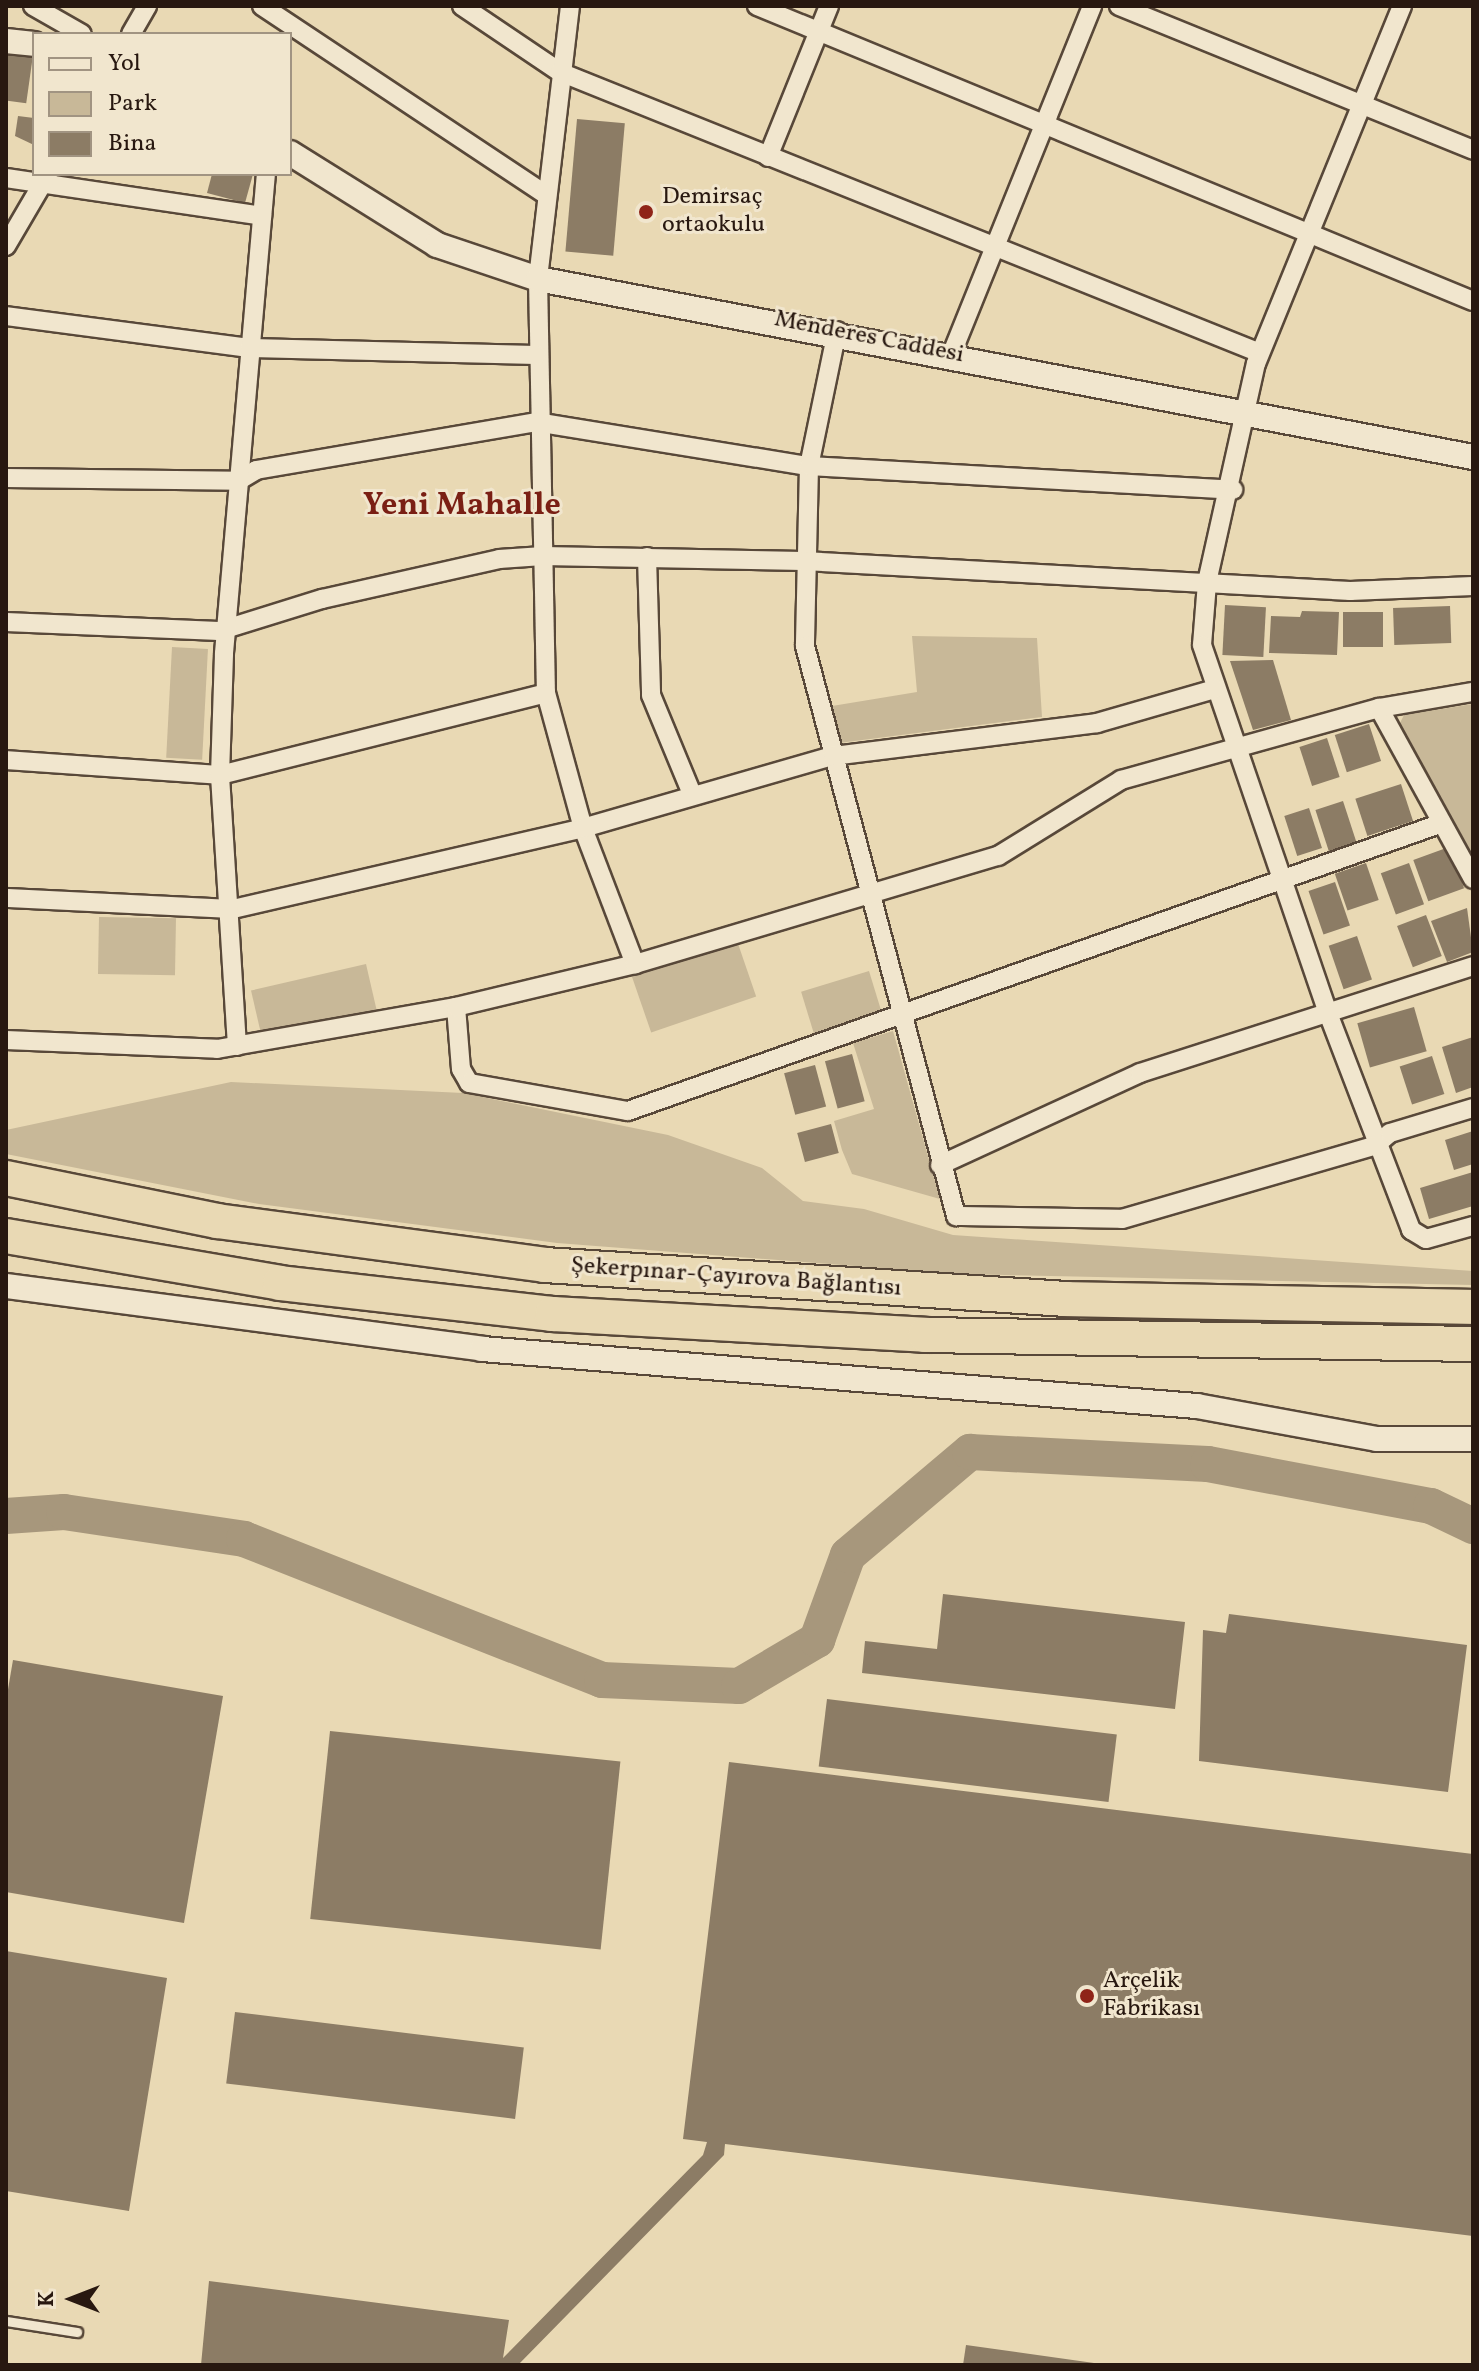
<!DOCTYPE html>
<meta charset="utf-8">
<style>
body{margin:0}
#map{position:relative;width:1479px;height:2371px;overflow:hidden;background:#e9d9b4;font-family:Vollkorn,serif}
div>[style]{position:absolute}
[style*='--x']{left:calc(var(--x)*1px);top:calc(var(--y)*1px);width:calc(var(--w)*1px);rotate:calc(var(--a)*1deg)}
.green>*{inset:0;background:#c8b898;transform-origin:0 0}
.river>*{height:36px;margin:-18px;padding:0 18px;transform-origin:18px;border-radius:18px;background:#a7977c}
.building>*{inset:0;background:#8c7c65;transform-origin:0 0}
.roads{filter:drop-shadow(2px 0 #584839) drop-shadow(-2px 0 #584839) drop-shadow(0 2px #584839) drop-shadow(0 -2px #584839)}
.service>*{height:9px;margin:-4.5px;padding:0 4.5px;transform-origin:4.5px;border-radius:4.5px;background:#f1e6ce}
.minor>*{height:18px;margin:-9px;padding:0 9px;transform-origin:9px;border-radius:9px;background:#f1e6ce}
.tertiary>*{height:24px;margin:-12px;padding:0 12px;transform-origin:12px;border-radius:12px;background:#f1e6ce}
.motorway>*{height:34px;margin:-17px;padding:0 17px;transform-origin:17px;border-radius:17px;background:#e9d9b4}
.dots>*{width:22px;height:22px;translate:-50% -50%;box-sizing:border-box;border:4px solid #f1e6ce;border-radius:50%}
span{translate:-50% -50%;white-space:nowrap;text-align:center;line-height:1.15;-webkit-text-stroke:6px #f1e6ce;paint-order:stroke}
.poi-label{font-size:24px;color:#281810}
.left{translate:0 -50%;text-align:left}
.street-label{font-size:24px;color:#281810}
.district-label{font-size:32px;color:#7a1f14;font-weight:700}
.frame{position:absolute;inset:0;border:8px solid #281810;pointer-events:none}
.legend{position:absolute;left:32px;top:32px;width:260px;height:144px;box-sizing:border-box;background:#f1e6ce;border:2px solid #a19482;margin:0;padding:10px 14px;list-style:none;font-size:24px;color:#281810}
.legend li{display:flex;align-items:center;gap:16px;height:40px}
.legend b{width:40px;border:2px solid #a19482}
.north{position:absolute;left:32px;top:2259px;width:80px;height:80px;-webkit-text-stroke:6px #f1e6ce;paint-order:stroke;rotate:270deg;font-size:22px;font-weight:700;line-height:32px;text-align:center;color:#281810}
.north::after{content:'';display:block;margin:auto;width:28px;height:36px;background:#281810;clip-path:polygon(50% 0,100% 100%,50% 72%,0 100%)}
</style>
<div id="map">
<div class="green">
<div style="clip-path:polygon(912px 636px,1037px 638px,1042px 717px,839px 743px,832px 706px,917px 692px)"></div>
<div style="left:172px;top:647px;width:36px;height:111px;rotate:3deg"></div>
<div style="clip-path:polygon(1473px 704px,1473px 864px,1398px 727px,1404px 715px)"></div>
<div style="left:99px;top:917px;width:77px;height:57px;rotate:1deg"></div>
<div style="left:735px;top:935px;width:65px;height:111px;rotate:71deg"></div>
<div style="left:366px;top:964px;width:47px;height:118px;rotate:77deg"></div>
<div style="left:869px;top:971px;width:44px;height:71px;rotate:73deg"></div>
<div style="clip-path:polygon(893px 1031px,940px 1199px,852px 1174px,842px 1150px,834px 1121px,874px 1109px,853px 1043px)"></div>
<div style="clip-path:polygon(231px 1082px,463px 1093px,668px 1135px,762px 1168px,803px 1201px,864px 1209px,953px 1235px,1473px 1271px,1473px 1285px,958px 1274px,557px 1243px,259px 1204px,6px 1154px,6px 1130px)"></div>
</div>
<div class="river">
<div style="--x:6;--y:1516;--w:58;--a:-3.9"></div>
<div style="--x:64;--y:1512;--w:182;--a:8.5"></div>
<div style="--x:244;--y:1539;--w:385;--a:21.5"></div>
<div style="--x:602;--y:1680;--w:137;--a:2.5"></div>
<div style="--x:739;--y:1686;--w:91;--a:-30.5"></div>
<div style="--x:817;--y:1640;--w:90;--a:-70"></div>
<div style="--x:848;--y:1555;--w:160;--a:-40.2"></div>
<div style="--x:970;--y:1452;--w:238;--a:2.9"></div>
<div style="--x:1208;--y:1464;--w:227;--a:10.7"></div>
<div style="--x:1431;--y:1506;--w:47;--a:25.5"></div>
</div>
<div class="building">
<div style="left:6px;top:46px;width:28px;height:54px;rotate:8deg"></div>
<div style="clip-path:polygon(18px 116px,34px 118px,34px 145px,15px 136px)"></div>
<div style="left:577px;top:119px;width:48px;height:133px;rotate:5deg"></div>
<div style="clip-path:polygon(212px 174px,253px 174px,245px 203px,207px 193px)"></div>
<div style="left:1225px;top:605px;width:41px;height:50px;rotate:3deg"></div>
<div style="left:1450px;top:606px;width:37px;height:57px;rotate:88deg"></div>
<div style="clip-path:polygon(1302px 611px,1339px 612px,1337px 655px,1269px 653px,1271px 616px,1300px 617px)"></div>
<div style="left:1343px;top:612px;width:40px;height:35px"></div>
<div style="clip-path:polygon(1273px 660px,1291px 720px,1253px 730px,1230px 661px)"></div>
<div style="left:1369px;top:724px;width:39px;height:36px;rotate:72deg"></div>
<div style="left:1327px;top:738px;width:41px;height:29px;rotate:72deg"></div>
<div style="left:1401px;top:784px;width:39px;height:48px;rotate:72deg"></div>
<div style="left:1343px;top:801px;width:44px;height:29px;rotate:72deg"></div>
<div style="left:1309px;top:808px;width:42px;height:26px;rotate:72deg"></div>
<div style="left:1449px;top:847px;width:44px;height:38px;rotate:70deg"></div>
<div style="left:1366px;top:863px;width:39px;height:33px;rotate:71deg"></div>
<div style="left:1409px;top:863px;width:44px;height:30px;rotate:70deg"></div>
<div style="left:1335px;top:882px;width:46px;height:28px;rotate:71deg"></div>
<div style="clip-path:polygon(1467px 908px,1473px 952px,1447px 962px,1431px 921px)"></div>
<div style="left:1426px;top:915px;width:44px;height:31px;rotate:69deg"></div>
<div style="left:1357px;top:936px;width:46px;height:30px;rotate:71deg"></div>
<div style="left:1414px;top:1007px;width:46px;height:59px;rotate:74deg"></div>
<div style="clip-path:polygon(1473px 1037px,1473px 1087px,1456px 1093px,1442px 1047px)"></div>
<div style="left:852px;top:1054px;width:49px;height:28px;rotate:75deg"></div>
<div style="left:1432px;top:1056px;width:40px;height:34px;rotate:72deg"></div>
<div style="left:815px;top:1065px;width:43px;height:32px;rotate:75deg"></div>
<div style="left:831px;top:1124px;width:30px;height:35px;rotate:75deg"></div>
<div style="clip-path:polygon(1473px 1131px,1473px 1164px,1454px 1170px,1445px 1140px)"></div>
<div style="clip-path:polygon(1473px 1172px,1473px 1206px,1429px 1219px,1420px 1188px)"></div>
<div style="clip-path:polygon(943px 1594px,1185px 1622px,1175px 1709px,862px 1673px,865px 1641px,937px 1649px)"></div>
<div style="clip-path:polygon(1229px 1614px,1467px 1645px,1448px 1792px,1199px 1761px,1203px 1630px,1226px 1633px)"></div>
<div style="clip-path:polygon(13px 1660px,223px 1696px,184px 1923px,6px 1892px,6px 1701px)"></div>
<div style="left:827px;top:1699px;width:292px;height:68px;rotate:7deg"></div>
<div style="left:330px;top:1731px;width:292px;height:189px;rotate:6deg"></div>
<div style="clip-path:polygon(729px 1762px,1473px 1854px,1473px 2236px,725px 2144px,724px 2155px,518px 2365px,201px 2365px,209px 2281px,509px 2320px,503px 2358px,703px 2155px,707px 2142px,683px 2139px)"></div>
<div style="clip-path:polygon(6px 1951px,167px 1978px,129px 2211px,6px 2191px)"></div>
<div style="left:235px;top:2012px;width:291px;height:72px;rotate:7deg"></div>
<div style="clip-path:polygon(966px 2345px,1094px 2363px,1094px 2365px,963px 2365px)"></div>
</div>
<div class="roads">
<div class="service">
<div style="--x:6;--y:2321;--w:72;--a:8.8"></div>
</div>
<div class="minor">
<div style="--x:33;--y:6;--w:56;--a:29.7"></div>
<div style="--x:262;--y:6;--w:340;--a:33.6"></div>
<div style="--x:462;--y:6;--w:118;--a:34"></div>
<div style="--x:560;--y:72;--w:754;--a:21.87"></div>
<div style="--x:570;--y:6;--w:275;--a:96.7"></div>
<div style="--x:538;--y:279;--w:414;--a:88.9"></div>
<div style="--x:546;--y:693;--w:140;--a:74.7"></div>
<div style="--x:583;--y:828;--w:146;--a:69.1"></div>
<div style="--x:757;--y:6;--w:774;--a:22.39"></div>
<div style="--x:1119;--y:6;--w:382;--a:22.1"></div>
<div style="--x:1402;--y:6;--w:386;--a:112.2"></div>
<div style="--x:1256;--y:363;--w:225;--a:102.6"></div>
<div style="--x:1207;--y:583;--w:62;--a:94.6"></div>
<div style="--x:1202;--y:645;--w:384;--a:71.1"></div>
<div style="--x:1326;--y:1008;--w:238;--a:69"></div>
<div style="--x:1411;--y:1230;--w:17;--a:31"></div>
<div style="--x:1426;--y:1239;--w:49;--a:-15.5"></div>
<div style="--x:131;--y:34;--w:32;--a:-60"></div>
<div style="--x:768;--y:157;--w:163;--a:-68"></div>
<div style="--x:6;--y:178;--w:259;--a:8.4"></div>
<div style="--x:6;--y:246;--w:83;--a:-59.7"></div>
<div style="--x:6;--y:316;--w:246;--a:7.5"></div>
<div style="--x:250;--y:348;--w:287;--a:1.4"></div>
<div style="--x:837;--y:331;--w:138;--a:101.7"></div>
<div style="--x:809;--y:466;--w:180;--a:91.3"></div>
<div style="--x:805;--y:646;--w:590;--a:75.16"></div>
<div style="--x:956;--y:1216;--w:166;--a:1"></div>
<div style="--x:1122;--y:1219;--w:265;--a:-16.2"></div>
<div style="--x:1376;--y:1145;--w:18;--a:-41"></div>
<div style="--x:1390;--y:1133;--w:87;--a:-16.8"></div>
<div style="--x:952;--y:353;--w:374;--a:-68"></div>
<div style="--x:6;--y:478;--w:232;--a:0.7"></div>
<div style="--x:238;--y:481;--w:21;--a:-31"></div>
<div style="--x:256;--y:470;--w:284;--a:-9.7"></div>
<div style="--x:536;--y:422;--w:277;--a:9.2"></div>
<div style="--x:809;--y:466;--w:425;--a:3.2"></div>
<div style="--x:647;--y:557;--w:138;--a:88.3"></div>
<div style="--x:651;--y:695;--w:107;--a:67.5"></div>
<div style="--x:6;--y:622;--w:213;--a:2.4"></div>
<div style="--x:219;--y:631;--w:108;--a:-17.3"></div>
<div style="--x:322;--y:599;--w:181;--a:-12.7"></div>
<div style="--x:499;--y:559;--w:44;--a:-3.9"></div>
<div style="--x:543;--y:556;--w:260;--a:1.1"></div>
<div style="--x:803;--y:561;--w:548;--a:3.14"></div>
<div style="--x:1350;--y:591;--w:123;--a:-2.3"></div>
<div style="--x:1379;--y:708;--w:195;--a:61.2"></div>
<div style="--x:6;--y:760;--w:215;--a:4"></div>
<div style="--x:220;--y:775;--w:336;--a:-14.1"></div>
<div style="--x:6;--y:898;--w:227;--a:2.8"></div>
<div style="--x:233;--y:909;--w:359;--a:-13"></div>
<div style="--x:583;--y:828;--w:260;--a:-16.1"></div>
<div style="--x:833;--y:756;--w:266;--a:-7.1"></div>
<div style="--x:1097;--y:723;--w:123;--a:-16.1"></div>
<div style="--x:456;--y:1007;--w:62;--a:85.4"></div>
<div style="--x:461;--y:1069;--w:16;--a:60"></div>
<div style="--x:469;--y:1083;--w:161;--a:10"></div>
<div style="--x:628;--y:1111;--w:863;--a:-19.48"></div>
<div style="--x:6;--y:1040;--w:211;--a:2.4"></div>
<div style="--x:217;--y:1049;--w:243;--a:-10"></div>
<div style="--x:456;--y:1007;--w:184;--a:-13.5"></div>
<div style="--x:635;--y:964;--w:379;--a:-16.6"></div>
<div style="--x:998;--y:856;--w:145;--a:-31.7"></div>
<div style="--x:1121;--y:780;--w:268;--a:-15.6"></div>
<div style="--x:1379;--y:708;--w:95;--a:-9.7"></div>
<div style="--x:237;--y:1046;--w:272;--a:-93.6"></div>
<div style="--x:220;--y:775;--w:122;--a:-88.1"></div>
<div style="--x:224;--y:653;--w:481;--a:-85"></div>
<div style="--x:940;--y:1165;--w:220;--a:-24.7"></div>
<div style="--x:1140;--y:1073;--w:350;--a:-17.8"></div>
</div>
<div class="tertiary">
<div style="--x:6;--y:41;--w:28;--a:6"></div>
<div style="--x:290;--y:153;--w:173;--a:32"></div>
<div style="--x:437;--y:245;--w:107;--a:18.6"></div>
<div style="--x:538;--y:279;--w:952;--a:10.78"></div>
<div style="--x:6;--y:1286;--w:480;--a:7.5"></div>
<div style="--x:482;--y:1349;--w:717;--a:4.56"></div>
<div style="--x:1197;--y:1406;--w:183;--a:10.4"></div>
<div style="--x:1377;--y:1439;--w:96;--a:0"></div>
</div>
<div class="motorway">
<div style="--x:6;--y:1178;--w:215;--a:11.5"></div>
<div style="--x:217;--y:1221;--w:331;--a:7.6"></div>
<div style="--x:545;--y:1265;--w:522;--a:3.73"></div>
<div style="--x:1066;--y:1299;--w:407;--a:1.1"></div>
<div style="--x:6;--y:1236;--w:278;--a:9.7"></div>
<div style="--x:280;--y:1283;--w:274;--a:6.5"></div>
<div style="--x:552;--y:1314;--w:374;--a:3.2"></div>
<div style="--x:925;--y:1335;--w:548;--a:0.94"></div>
</div>
</div>
<div class="dots">
<div style="left:646px;top:212px;background:#8f2418"></div>
<div style="left:1087px;top:1996px;background:#8f2418"></div>
</div>
<div class="poi-label">
<span class="left" style="left:662px;top:212px">Demirsaç<br>ortaokulu</span>
<span class="left" style="left:1103px;top:1996px">Arçelik<br>Fabrikası</span>
</div>
<div class="street-label">
<span style="left:869px;top:338px;rotate:11deg">Menderes Caddesi</span>
<span style="left:736px;top:1278px;rotate:4deg">Şekerpınar-Çayırova Bağlantısı</span>
</div>
<div class="district-label">
<span style="left:462px;top:506px">Yeni Mahalle</span>
</div>
<div class="frame"></div>
<ul class="legend">
<li><b style="height:10px;background:#f1e6ce"></b>Yol</li>
<li><b style="height:22px;background:#c8b898"></b>Park</li>
<li><b style="height:22px;background:#8c7c65"></b>Bina</li>
</ul>
<div class="north">K</div>
</div>
